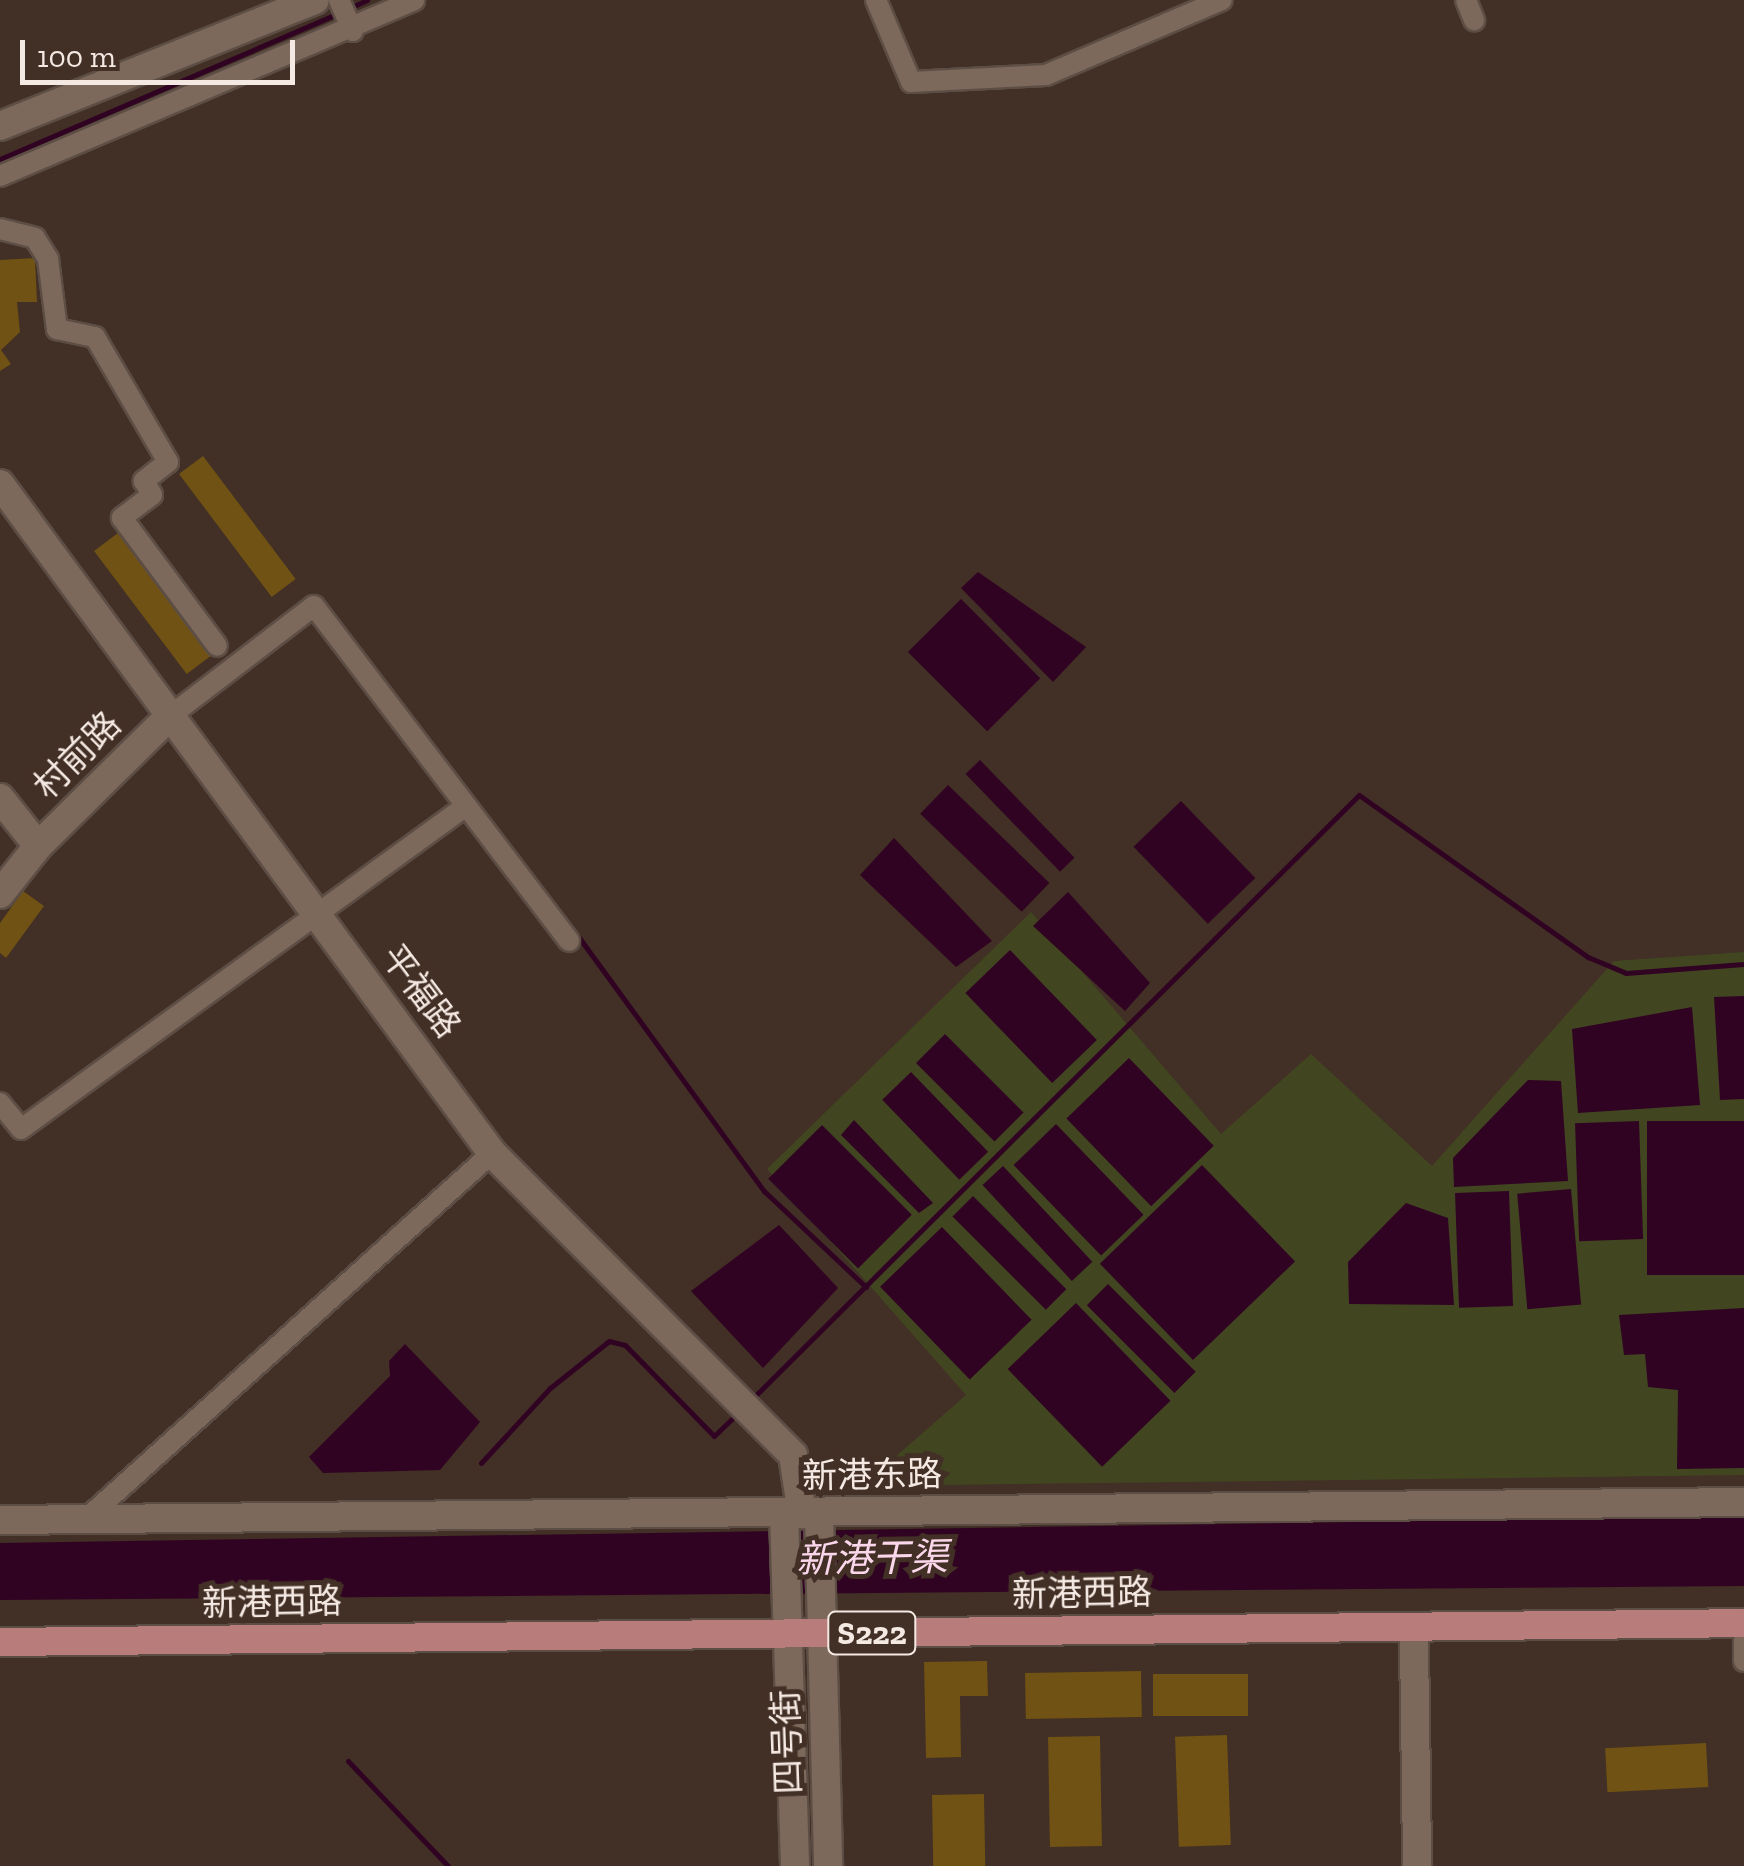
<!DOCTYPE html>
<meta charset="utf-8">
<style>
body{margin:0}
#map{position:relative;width:1744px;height:1866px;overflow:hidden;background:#422f25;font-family:"Zilla Slab","Noto Sans SC",serif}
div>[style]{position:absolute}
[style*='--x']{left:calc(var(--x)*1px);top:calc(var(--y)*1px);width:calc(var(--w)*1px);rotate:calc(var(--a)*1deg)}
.green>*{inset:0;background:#414621}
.water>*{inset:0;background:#310323;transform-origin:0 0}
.stream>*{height:5px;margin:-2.5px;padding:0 2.5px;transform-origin:2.5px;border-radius:2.5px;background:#310323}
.building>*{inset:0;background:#6f5214;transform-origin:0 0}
.roads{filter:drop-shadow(2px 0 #5d4e45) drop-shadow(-2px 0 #5d4e45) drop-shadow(0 2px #5d4e45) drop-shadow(0 -2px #5d4e45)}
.minor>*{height:20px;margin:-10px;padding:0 10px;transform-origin:10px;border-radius:10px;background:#7d685c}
.tertiary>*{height:28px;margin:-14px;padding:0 14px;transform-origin:14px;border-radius:14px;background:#7d685c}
.secondary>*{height:28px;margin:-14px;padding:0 14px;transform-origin:14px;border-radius:14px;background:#7d685c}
.primary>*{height:28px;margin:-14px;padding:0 14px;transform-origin:14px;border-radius:14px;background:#b87c7a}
span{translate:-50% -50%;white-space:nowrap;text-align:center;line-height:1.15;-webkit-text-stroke:10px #422f25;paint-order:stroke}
.shield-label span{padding:2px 8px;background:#422f25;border:2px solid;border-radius:8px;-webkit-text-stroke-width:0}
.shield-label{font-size:32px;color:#f5e9e3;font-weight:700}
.street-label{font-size:35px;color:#f5e9e3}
.water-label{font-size:38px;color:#fad7ea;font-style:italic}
.scale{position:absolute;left:20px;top:40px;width:275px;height:45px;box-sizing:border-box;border:5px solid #f5e9e3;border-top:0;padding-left:12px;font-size:30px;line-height:35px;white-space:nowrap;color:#f5e9e3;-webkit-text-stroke:8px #422f25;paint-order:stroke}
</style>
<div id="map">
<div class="green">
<div style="clip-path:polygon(1031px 912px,1221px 1134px,1311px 1054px,1432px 1166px,1614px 961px,1744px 952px,1744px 1475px,862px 1486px,966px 1395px,767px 1169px)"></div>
</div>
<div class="water">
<div style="clip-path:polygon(978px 572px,1086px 647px,1053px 682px,961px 588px)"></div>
<div style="left:961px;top:599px;width:112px;height:75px;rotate:45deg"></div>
<div style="left:980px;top:760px;width:136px;height:20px;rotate:46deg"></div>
<div style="left:948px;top:785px;width:141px;height:40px;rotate:44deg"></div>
<div style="left:1181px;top:801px;width:107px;height:66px;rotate:46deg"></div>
<div style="clip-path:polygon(894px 838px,992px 941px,956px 967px,860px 875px)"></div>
<div style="clip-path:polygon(1068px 892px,1150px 983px,1125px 1011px,1033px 926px)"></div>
<div style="left:1010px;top:950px;width:125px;height:62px;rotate:46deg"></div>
<div style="clip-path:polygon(1744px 996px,1744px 1099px,1720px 1100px,1714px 997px)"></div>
<div style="clip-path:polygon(1692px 1007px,1700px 1105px,1578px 1113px,1572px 1029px)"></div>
<div style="left:945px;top:1034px;width:111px;height:41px;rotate:45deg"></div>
<div style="left:1129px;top:1058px;width:122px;height:87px;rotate:46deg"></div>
<div style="left:911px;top:1072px;width:111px;height:40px;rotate:46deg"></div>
<div style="clip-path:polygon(1528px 1080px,1561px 1081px,1568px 1181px,1454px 1187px,1453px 1158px)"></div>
<div style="clip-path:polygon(854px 1120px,933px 1203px,919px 1213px,841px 1135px)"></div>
<div style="left:1639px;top:1121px;width:118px;height:64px;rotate:88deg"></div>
<div style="left:1744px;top:1121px;width:154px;height:97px;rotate:90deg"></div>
<div style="left:1056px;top:1124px;width:126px;height:59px;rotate:46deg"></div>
<div style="left:822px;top:1125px;width:127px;height:76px;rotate:45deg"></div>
<div style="left:1202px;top:1165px;width:134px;height:142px;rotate:46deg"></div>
<div style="left:1003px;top:1166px;width:131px;height:28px;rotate:47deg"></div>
<div style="left:1571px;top:1189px;width:116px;height:54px;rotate:85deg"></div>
<div style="left:1509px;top:1191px;width:115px;height:54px;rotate:88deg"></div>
<div style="left:973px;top:1196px;width:132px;height:29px;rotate:45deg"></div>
<div style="clip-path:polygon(1406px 1203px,1448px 1218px,1454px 1305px,1349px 1304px,1348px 1262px)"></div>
<div style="clip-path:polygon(779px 1225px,838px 1288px,763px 1368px,691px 1291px)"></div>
<div style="left:942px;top:1227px;width:129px;height:86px;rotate:46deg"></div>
<div style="left:1108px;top:1284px;width:124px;height:30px;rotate:45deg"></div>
<div style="left:1076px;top:1303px;width:136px;height:95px;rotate:46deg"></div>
<div style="clip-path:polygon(1744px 1308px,1744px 1468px,1677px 1469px,1678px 1390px,1648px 1387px,1645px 1354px,1624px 1355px,1619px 1315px)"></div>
<div style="clip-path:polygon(405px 1344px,480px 1422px,440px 1470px,323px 1473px,309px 1457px,390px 1376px,389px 1361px)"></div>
<div style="clip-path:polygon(1744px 1516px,1744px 1586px,0 1600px,0 1543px)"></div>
</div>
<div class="stream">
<div style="--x:347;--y:9;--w:22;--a:-24"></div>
<div style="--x:0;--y:159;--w:367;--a:-23.3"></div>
<div style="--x:575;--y:932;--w:321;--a:53.9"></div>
<div style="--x:764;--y:1191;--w:140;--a:43.3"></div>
<div style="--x:750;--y:1401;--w:859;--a:-44.86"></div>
<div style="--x:1359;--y:795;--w:281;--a:35.3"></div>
<div style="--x:1588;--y:957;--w:41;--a:22.8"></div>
<div style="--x:1626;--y:973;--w:118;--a:-4.4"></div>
<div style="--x:481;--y:1463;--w:102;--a:-47.4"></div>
<div style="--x:550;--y:1388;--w:75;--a:-38.5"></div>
<div style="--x:609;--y:1341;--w:16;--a:14"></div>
<div style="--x:625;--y:1345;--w:127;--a:45.6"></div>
<div style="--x:714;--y:1436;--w:35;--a:-44"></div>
<div style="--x:348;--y:1761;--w:145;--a:46.4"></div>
</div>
<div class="building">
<div style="clip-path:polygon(35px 258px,37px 302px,17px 302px,20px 332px,1px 350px,11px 364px,0 371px,0 260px)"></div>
<div style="left:203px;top:456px;width:154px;height:30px;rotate:53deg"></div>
<div style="left:118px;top:533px;width:154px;height:30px;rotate:53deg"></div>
<div style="clip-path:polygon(23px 891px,44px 906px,6px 958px,0 953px,0 923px)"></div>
<div style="clip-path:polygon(987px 1661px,988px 1696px,960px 1696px,961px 1757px,926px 1758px,924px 1662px)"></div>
<div style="left:1141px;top:1671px;width:46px;height:116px;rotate:89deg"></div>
<div style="left:1153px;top:1674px;width:95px;height:42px"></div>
<div style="left:1227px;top:1735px;width:110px;height:52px;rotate:88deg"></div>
<div style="left:1100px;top:1736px;width:110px;height:52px;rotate:89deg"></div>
<div style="left:1706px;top:1743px;width:44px;height:101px;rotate:87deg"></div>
<div style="left:984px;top:1794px;width:72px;height:52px;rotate:89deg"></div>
</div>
<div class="roads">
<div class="minor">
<div style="--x:339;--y:0;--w:34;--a:66"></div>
<div style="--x:876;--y:0;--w:89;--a:66.9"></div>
<div style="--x:911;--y:82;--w:135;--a:-3"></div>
<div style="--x:1046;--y:75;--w:191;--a:-23.1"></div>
<div style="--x:1466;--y:0;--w:22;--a:68"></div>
<div style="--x:0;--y:176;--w:450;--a:-23"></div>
<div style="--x:0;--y:229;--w:36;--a:14"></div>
<div style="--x:35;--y:238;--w:25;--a:58"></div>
<div style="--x:48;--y:259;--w:71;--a:82.7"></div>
<div style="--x:57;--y:329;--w:39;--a:12"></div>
<div style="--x:95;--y:337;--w:145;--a:59.7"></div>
<div style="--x:168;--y:462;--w:31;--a:142"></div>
<div style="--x:144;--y:481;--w:16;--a:60"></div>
<div style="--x:152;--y:495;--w:38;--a:143"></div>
<div style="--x:122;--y:518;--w:159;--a:53.4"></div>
<div style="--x:170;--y:716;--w:181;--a:-37.4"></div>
<div style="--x:314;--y:606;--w:421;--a:52.7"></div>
<div style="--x:0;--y:1103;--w:33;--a:51"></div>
<div style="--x:21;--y:1129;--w:550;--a:-35.97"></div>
<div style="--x:86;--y:1519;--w:547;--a:-42.03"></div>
<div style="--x:1744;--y:1639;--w:22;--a:90"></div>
</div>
<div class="tertiary">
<div style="--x:0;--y:484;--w:830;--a:53.67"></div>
<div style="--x:492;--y:1153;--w:426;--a:45.1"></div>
<div style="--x:793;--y:1455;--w:60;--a:81.3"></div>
<div style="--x:0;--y:798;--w:61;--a:51.6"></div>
<div style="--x:0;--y:894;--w:61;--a:-51.6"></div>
<div style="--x:38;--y:846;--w:185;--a:-44.6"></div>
<div style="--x:1414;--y:1642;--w:224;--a:89.2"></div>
</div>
<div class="secondary">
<div style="--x:0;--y:126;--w:339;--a:-21.8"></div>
<div style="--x:784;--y:1514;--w:352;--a:88.2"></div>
<div style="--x:819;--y:1514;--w:352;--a:88.5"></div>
<div style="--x:0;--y:1520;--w:1744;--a:-0.59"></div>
</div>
<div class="primary">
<div style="--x:0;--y:1642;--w:1744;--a:-0.62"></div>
</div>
</div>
<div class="shield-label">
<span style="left:872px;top:1633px">S222</span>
</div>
<div class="street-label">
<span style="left:77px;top:755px;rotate:-45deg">村前路</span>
<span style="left:421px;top:991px;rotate:53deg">平福路</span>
<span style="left:872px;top:1475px;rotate:-1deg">新港东路</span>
<span style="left:1082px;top:1593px;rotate:-1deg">新港西路</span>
<span style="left:272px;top:1602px;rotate:-1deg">新港西路</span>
<span style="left:787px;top:1742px;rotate:-92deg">四号街</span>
</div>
<div class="water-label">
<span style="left:872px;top:1559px;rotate:-1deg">新港干渠</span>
</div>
<div class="scale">100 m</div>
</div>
